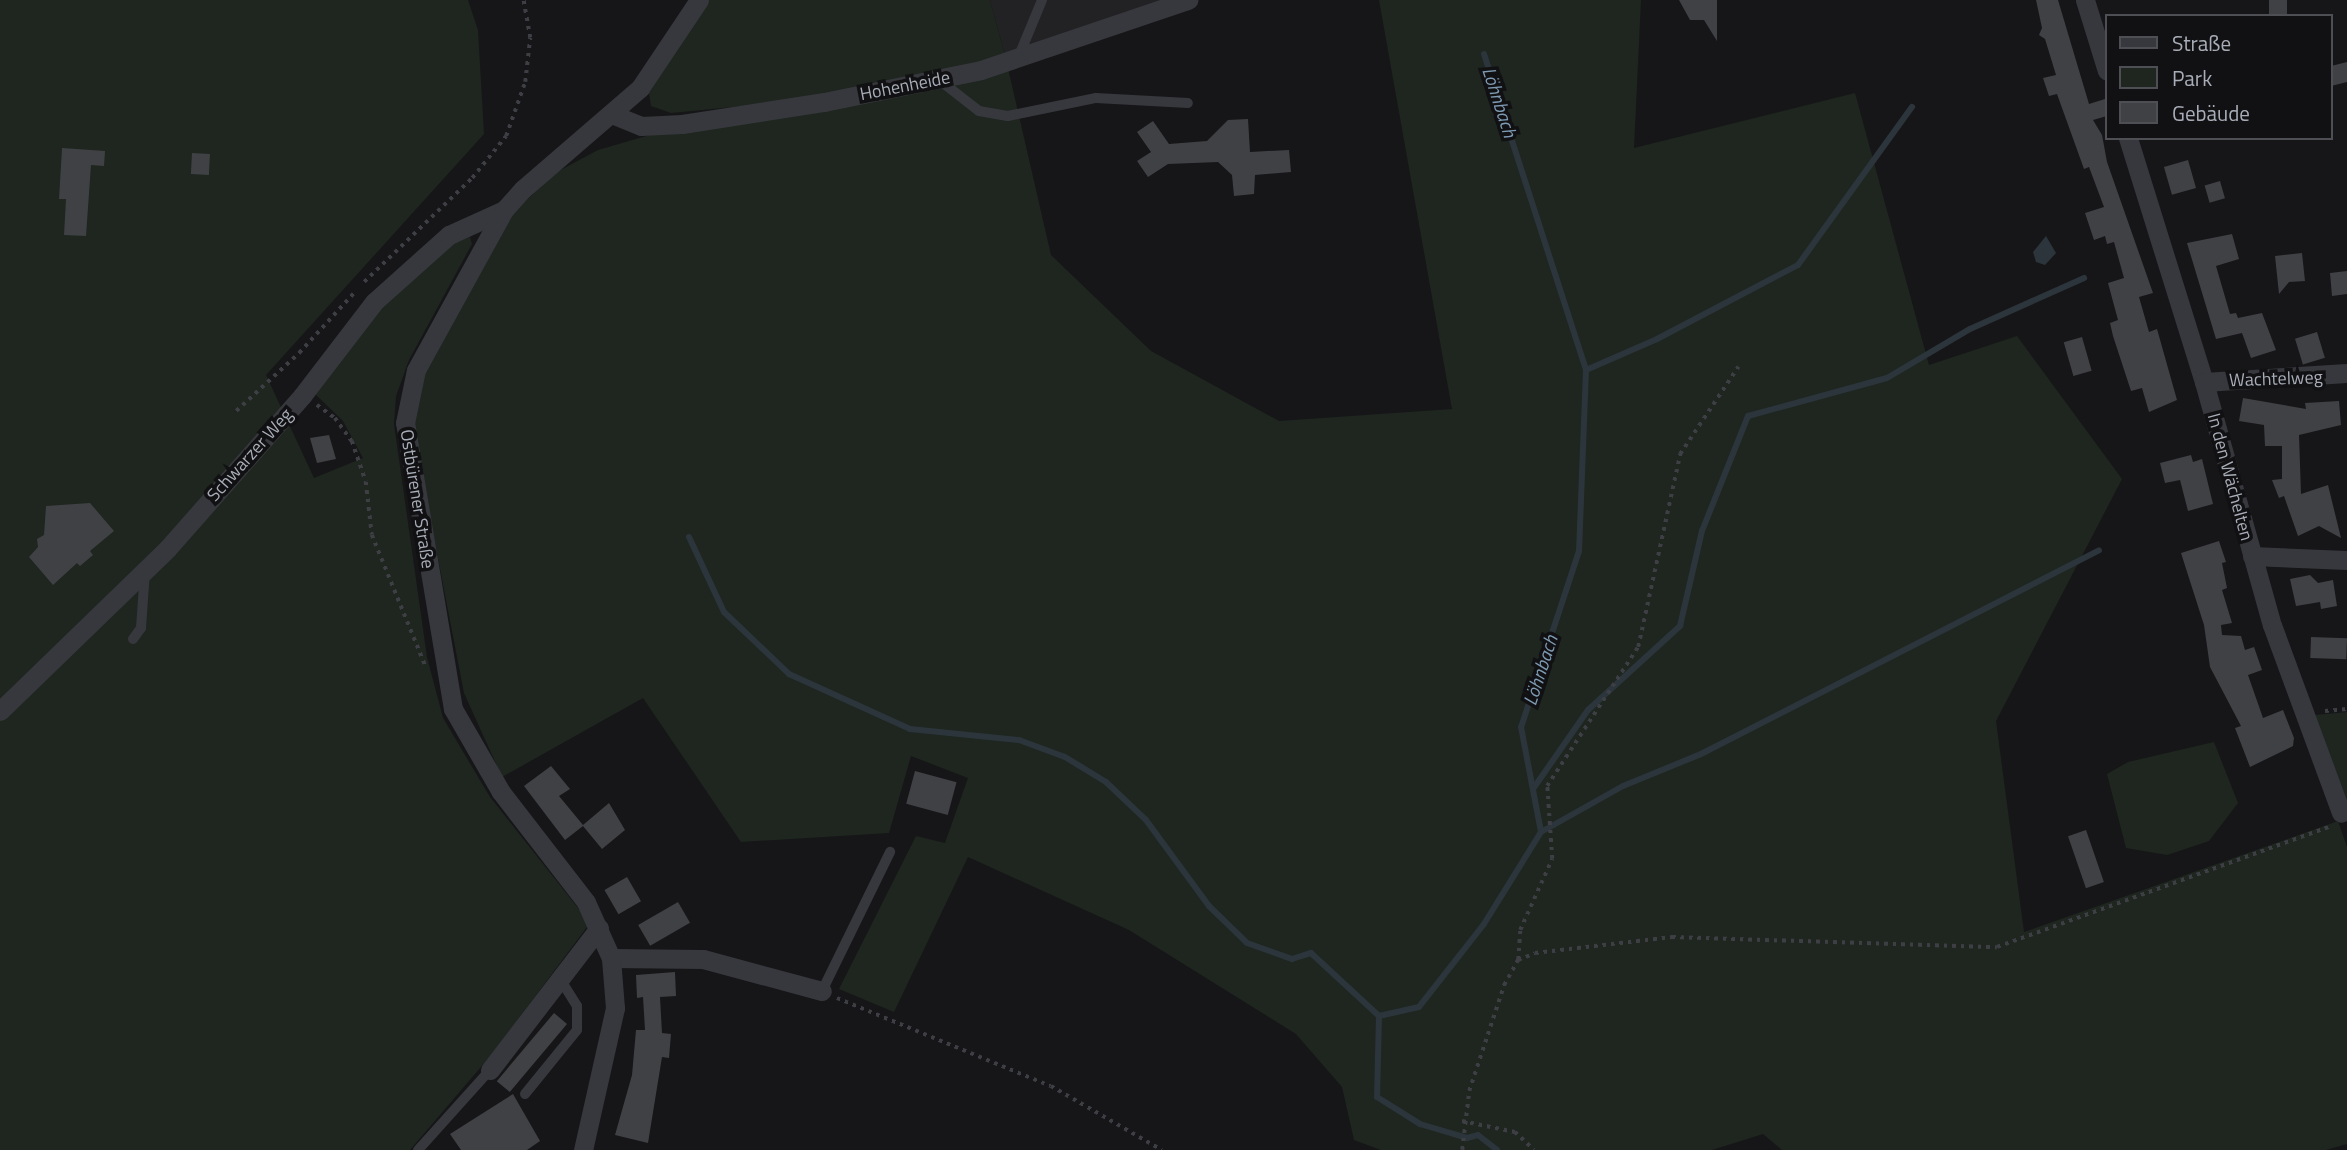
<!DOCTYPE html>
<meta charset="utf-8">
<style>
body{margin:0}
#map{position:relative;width:2347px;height:1150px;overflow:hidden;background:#161618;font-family:"Titillium Web",sans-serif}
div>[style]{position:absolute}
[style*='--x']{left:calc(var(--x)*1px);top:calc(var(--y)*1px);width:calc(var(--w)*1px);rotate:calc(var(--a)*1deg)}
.built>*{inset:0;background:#222225}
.green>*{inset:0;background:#1e261f}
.water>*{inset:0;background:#2c353c}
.stream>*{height:6px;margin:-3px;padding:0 3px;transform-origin:3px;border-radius:3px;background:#2c353c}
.building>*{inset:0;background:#404145;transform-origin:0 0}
.path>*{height:3.5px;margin-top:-1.75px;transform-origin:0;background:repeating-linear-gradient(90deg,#3d3f44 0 3.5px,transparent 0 8.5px)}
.service>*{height:10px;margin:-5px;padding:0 5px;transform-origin:5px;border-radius:5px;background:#37383d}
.minor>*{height:19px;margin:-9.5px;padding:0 9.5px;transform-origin:9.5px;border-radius:9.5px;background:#37383d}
span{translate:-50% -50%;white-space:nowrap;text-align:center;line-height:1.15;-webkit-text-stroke:7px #111113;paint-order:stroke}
.street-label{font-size:18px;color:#a8adb8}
.water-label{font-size:19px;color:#7f9bb3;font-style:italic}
.legend{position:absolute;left:2105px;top:14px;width:228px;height:126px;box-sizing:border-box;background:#111113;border:2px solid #4d4f55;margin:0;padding:9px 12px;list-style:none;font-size:21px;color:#a8adb8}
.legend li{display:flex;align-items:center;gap:14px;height:35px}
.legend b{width:35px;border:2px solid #4d4f55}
</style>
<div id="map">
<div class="built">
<div style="clip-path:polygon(990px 0,1162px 0,1006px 59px)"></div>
</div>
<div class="green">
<div style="clip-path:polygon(0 0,468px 0,478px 30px,484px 134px,266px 375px,314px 478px,363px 458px,343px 421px,311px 390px,378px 308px,453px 243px,470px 237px,472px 244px,409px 360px,396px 396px,394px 424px,427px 657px,443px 718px,490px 797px,590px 923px,492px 1054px,410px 1150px,0 1150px)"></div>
<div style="clip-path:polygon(705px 0,990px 0,1006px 59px,827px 98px,671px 113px,651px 106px,649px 93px,656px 76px)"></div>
<div style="clip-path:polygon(1379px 0,1641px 0,1634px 148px,1855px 93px,1929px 365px,2017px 336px,2122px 479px,1996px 721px,2024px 932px,2338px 821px,2347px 847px,2347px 1144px,2326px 1150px,1782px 1150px,1763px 1134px,1712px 1150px,1381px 1150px,1354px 1140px,1342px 1087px,1296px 1034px,1129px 930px,968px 857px,894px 1012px,839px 989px,916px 836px,945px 843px,968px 778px,911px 756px,889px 833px,741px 842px,643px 698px,502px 777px,464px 693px,413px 429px,426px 368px,510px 216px,555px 173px,598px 150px,681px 126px,1007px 64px,1051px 255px,1151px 351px,1279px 421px,1452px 409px)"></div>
<div style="clip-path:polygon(2347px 712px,2347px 809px,2315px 715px)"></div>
<div style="clip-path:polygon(2214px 742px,2238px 803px,2209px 841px,2167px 855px,2126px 848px,2107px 774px,2128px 762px)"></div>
</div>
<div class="water">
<div style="clip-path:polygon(2046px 236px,2056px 253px,2045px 265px,2036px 262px,2033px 252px)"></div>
</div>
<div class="stream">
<div style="--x:1484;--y:54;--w:332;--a:72.1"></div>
<div style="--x:1586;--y:370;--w:181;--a:92.2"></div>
<div style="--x:1579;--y:551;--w:185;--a:108.2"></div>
<div style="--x:1521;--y:727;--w:107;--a:79.2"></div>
<div style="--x:1541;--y:832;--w:108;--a:121.8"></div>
<div style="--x:1484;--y:924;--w:105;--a:128.1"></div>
<div style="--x:1419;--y:1007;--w:41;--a:167.3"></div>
<div style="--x:1379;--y:1016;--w:81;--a:91.4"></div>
<div style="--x:1377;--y:1097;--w:51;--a:32.1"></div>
<div style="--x:1420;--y:1124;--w:49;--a:16.6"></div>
<div style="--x:1467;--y:1138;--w:11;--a:-15"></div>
<div style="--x:1478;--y:1135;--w:24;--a:38"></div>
<div style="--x:1586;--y:370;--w:77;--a:-23.6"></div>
<div style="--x:1657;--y:339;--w:159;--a:-27.7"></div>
<div style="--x:1798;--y:265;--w:195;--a:-54.2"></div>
<div style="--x:689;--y:537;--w:83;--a:65"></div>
<div style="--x:724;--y:612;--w:90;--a:43.6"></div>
<div style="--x:789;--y:674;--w:133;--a:24.4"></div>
<div style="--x:910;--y:729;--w:110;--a:5.8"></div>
<div style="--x:1019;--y:740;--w:49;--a:20.3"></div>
<div style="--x:1065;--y:757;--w:48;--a:31.4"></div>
<div style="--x:1106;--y:782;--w:55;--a:43.5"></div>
<div style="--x:1146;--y:820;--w:107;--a:53.8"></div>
<div style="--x:1209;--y:906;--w:53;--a:44.2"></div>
<div style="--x:1247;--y:943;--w:48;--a:19.6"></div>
<div style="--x:1292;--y:959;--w:20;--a:-18"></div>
<div style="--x:1311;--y:953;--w:93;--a:42.8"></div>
<div style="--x:1533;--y:789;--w:96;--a:-55.2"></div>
<div style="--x:1588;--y:710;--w:125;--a:-42.4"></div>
<div style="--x:1680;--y:626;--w:98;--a:-77"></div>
<div style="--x:1702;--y:531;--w:124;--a:-68.2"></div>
<div style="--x:1748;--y:416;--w:144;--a:-15.3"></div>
<div style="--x:1887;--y:378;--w:96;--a:-30.6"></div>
<div style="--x:1970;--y:329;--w:125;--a:-24.1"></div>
<div style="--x:1541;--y:832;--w:94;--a:-29.3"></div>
<div style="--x:1623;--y:786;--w:84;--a:-22.3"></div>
<div style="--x:1701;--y:754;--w:447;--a:-27.1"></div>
</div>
<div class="building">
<div style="clip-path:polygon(1679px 0,1717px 0,1717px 41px,1704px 20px,1690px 20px)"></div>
<div style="clip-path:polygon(2036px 0,2058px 0,2089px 104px,2105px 99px,2107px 107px,2107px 116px,2093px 120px,2102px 135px,2107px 162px,2153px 293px,2139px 297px,2149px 332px,2157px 329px,2177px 400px,2149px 412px,2142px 388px,2131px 391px,2113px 336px,2110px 323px,2118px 320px,2108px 283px,2124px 278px,2114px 242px,2107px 244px,2105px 236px,2094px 240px,2085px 213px,2104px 207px,2089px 167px,2084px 169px,2057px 94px,2049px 96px,2043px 78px,2056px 75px,2045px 39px,2039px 35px,2042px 28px)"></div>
<div style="left:2269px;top:0;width:18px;height:16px"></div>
<div style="clip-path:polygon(2347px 62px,2347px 82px,2331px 86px,2331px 66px)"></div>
<div style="clip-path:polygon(1248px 119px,1250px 152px,1289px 150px,1291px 172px,1255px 175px,1254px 194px,1234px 196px,1232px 175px,1218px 162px,1168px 164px,1148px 177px,1137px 161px,1151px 152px,1137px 132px,1153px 121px,1169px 144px,1207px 141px,1228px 120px)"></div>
<div style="clip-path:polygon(62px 148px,105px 151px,104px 166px,91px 165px,86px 236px,64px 235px,66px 199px,59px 199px)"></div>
<div style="left:192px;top:153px;width:18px;height:21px;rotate:3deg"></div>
<div style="left:2188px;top:160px;width:29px;height:25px;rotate:74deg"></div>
<div style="left:2220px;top:181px;width:18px;height:16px;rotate:74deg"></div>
<div style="clip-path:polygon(2232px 234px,2239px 259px,2216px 266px,2230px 314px,2236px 313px,2238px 318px,2262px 313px,2276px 350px,2251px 358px,2242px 333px,2216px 339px,2187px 243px)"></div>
<div style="clip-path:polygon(2302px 253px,2305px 281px,2289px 282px,2279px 294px,2275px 256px)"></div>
<div style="clip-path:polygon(2347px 271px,2347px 294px,2332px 296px,2330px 273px)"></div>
<div style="left:2317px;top:332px;width:27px;height:23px;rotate:73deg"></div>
<div style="left:2082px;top:337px;width:35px;height:19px;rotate:74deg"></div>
<div style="clip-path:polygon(2243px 398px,2306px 409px,2305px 403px,2339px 401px,2341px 425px,2299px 435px,2301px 494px,2328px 485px,2341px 538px,2319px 526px,2298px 536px,2284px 496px,2279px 498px,2272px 480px,2282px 479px,2282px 446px,2265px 446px,2264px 425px,2239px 421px)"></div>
<div style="clip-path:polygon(329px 435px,336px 459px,317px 463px,310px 438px)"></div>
<div style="clip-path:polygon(2191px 455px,2193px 462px,2202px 459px,2213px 504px,2188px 511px,2180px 480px,2165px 483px,2160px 463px)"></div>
<div style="clip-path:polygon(90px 503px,114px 531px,90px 551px,93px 555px,80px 566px,77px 563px,53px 585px,29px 557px,38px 547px,37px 539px,44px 535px,46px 506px)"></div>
<div style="clip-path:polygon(2219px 541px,2226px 562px,2222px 563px,2227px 588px,2222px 590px,2232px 623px,2221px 625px,2222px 635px,2241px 636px,2245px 650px,2254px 647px,2262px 670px,2248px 675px,2263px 718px,2283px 710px,2294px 738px,2293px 746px,2250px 767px,2235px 728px,2241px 726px,2210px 667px,2204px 625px,2181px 553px)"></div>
<div style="clip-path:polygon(2310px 575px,2318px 583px,2333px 580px,2337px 606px,2321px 609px,2320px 602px,2296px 606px,2290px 579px)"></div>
<div style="left:2311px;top:637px;width:36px;height:21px;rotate:2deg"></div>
<div style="clip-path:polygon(551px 766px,570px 789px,559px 796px,583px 825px,609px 803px,625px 830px,602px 849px,583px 826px,565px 840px,524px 786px)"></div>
<div style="left:915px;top:771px;width:43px;height:34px;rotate:15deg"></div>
<div style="left:2086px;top:830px;width:55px;height:19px;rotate:71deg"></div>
<div style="left:627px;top:877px;width:28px;height:26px;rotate:60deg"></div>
<div style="left:678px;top:902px;width:24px;height:46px;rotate:60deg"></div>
<div style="clip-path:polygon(675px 972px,676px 996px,660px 997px,662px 1033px,671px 1034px,669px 1058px,662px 1057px,648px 1143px,615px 1135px,632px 1075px,636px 1030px,645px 1030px,643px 997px,637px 998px,636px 975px)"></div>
<div style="left:554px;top:1013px;width:17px;height:89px;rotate:40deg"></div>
<div style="clip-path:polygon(513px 1094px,540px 1141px,527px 1150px,461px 1150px,450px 1134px)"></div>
</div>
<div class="path">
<div style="--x:364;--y:282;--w:150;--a:-43.9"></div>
<div style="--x:472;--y:178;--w:54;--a:-51"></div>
<div style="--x:506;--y:136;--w:57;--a:-70.6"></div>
<div style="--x:525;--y:82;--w:44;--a:-83.5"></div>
<div style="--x:530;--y:38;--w:39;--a:-100"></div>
<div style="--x:317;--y:405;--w:22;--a:36"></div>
<div style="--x:335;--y:418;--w:29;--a:54"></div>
<div style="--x:352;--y:441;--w:43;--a:71.1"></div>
<div style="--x:366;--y:482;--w:53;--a:83.5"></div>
<div style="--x:372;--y:535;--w:143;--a:67.8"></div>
<div style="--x:236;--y:411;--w:86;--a:-42.6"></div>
<div style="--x:299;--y:353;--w:81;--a:-47.5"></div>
<div style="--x:2325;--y:711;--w:22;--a:-5"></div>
<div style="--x:1518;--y:960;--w:30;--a:-86"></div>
<div style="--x:1520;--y:930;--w:78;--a:-65.7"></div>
<div style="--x:1552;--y:859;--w:73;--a:-93.9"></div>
<div style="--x:1547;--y:786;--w:166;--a:-56.8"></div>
<div style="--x:1638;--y:647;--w:198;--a:-77.7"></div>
<div style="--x:1680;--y:454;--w:105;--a:-56.3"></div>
<div style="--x:837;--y:998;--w:231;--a:22.4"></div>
<div style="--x:1051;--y:1086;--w:128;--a:30"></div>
<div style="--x:1462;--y:1121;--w:54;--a:11.7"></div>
<div style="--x:1515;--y:1132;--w:26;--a:43"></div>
<div style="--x:1462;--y:1150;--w:59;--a:-83.2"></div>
<div style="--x:1469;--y:1091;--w:112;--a:-71.7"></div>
<div style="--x:1504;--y:985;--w:29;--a:-61"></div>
<div style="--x:1518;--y:960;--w:18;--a:-22"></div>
<div style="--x:1535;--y:953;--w:138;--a:-6.7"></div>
<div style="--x:1672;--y:937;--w:325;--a:1.8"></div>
<div style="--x:1997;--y:947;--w:353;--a:-19.9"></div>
</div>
<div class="service">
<div style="--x:1018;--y:58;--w:63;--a:-67.5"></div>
<div style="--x:938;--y:79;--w:52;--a:38"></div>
<div style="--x:979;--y:111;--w:29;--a:10"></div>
<div style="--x:1008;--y:116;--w:90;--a:-11.6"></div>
<div style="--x:1096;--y:98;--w:92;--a:3.1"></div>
<div style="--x:133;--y:639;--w:14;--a:-54"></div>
<div style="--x:141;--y:628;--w:57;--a:-86"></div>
<div style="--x:822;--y:991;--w:155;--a:-63.9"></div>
<div style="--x:525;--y:1094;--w:82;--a:-50.9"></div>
<div style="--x:577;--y:1030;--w:24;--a:-90"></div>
<div style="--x:577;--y:1006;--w:32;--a:-122"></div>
<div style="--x:418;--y:1150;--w:108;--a:-48"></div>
</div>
<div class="minor">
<div style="--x:2085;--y:0;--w:74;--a:72.8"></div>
<div style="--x:614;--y:115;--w:29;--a:22"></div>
<div style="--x:641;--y:126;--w:41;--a:-2.8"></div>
<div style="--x:682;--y:124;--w:144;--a:-8.8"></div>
<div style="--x:824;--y:102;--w:160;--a:-11.5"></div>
<div style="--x:981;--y:70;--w:219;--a:-18.7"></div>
<div style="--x:2128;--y:138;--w:256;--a:72.7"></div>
<div style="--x:2204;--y:382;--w:252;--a:74.4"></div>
<div style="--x:2272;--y:625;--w:200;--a:69.8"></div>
<div style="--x:2204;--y:382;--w:143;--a:-3.6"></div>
<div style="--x:2252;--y:556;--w:95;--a:2.4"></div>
<div style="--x:0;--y:711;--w:234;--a:-44.1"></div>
<div style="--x:168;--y:548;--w:203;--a:-48.6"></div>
<div style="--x:302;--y:396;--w:118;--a:-52.5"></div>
<div style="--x:374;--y:302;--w:101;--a:-41.8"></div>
<div style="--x:449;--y:235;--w:60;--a:-24.4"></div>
<div style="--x:611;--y:958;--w:92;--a:0.6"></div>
<div style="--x:703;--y:959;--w:123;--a:15.1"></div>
<div style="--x:490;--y:1070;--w:179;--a:-52.5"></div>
<div style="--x:583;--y:1150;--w:146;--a:-77.3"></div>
<div style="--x:615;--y:1008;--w:50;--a:-94.6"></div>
<div style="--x:611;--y:958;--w:61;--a:-114.1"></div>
<div style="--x:586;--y:902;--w:139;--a:-127.7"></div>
<div style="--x:501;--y:792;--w:96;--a:-120"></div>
<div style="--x:453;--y:709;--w:290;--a:-99.5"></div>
<div style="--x:405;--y:423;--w:54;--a:-78.3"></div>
<div style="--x:416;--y:370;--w:183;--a:-61.2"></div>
<div style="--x:504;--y:210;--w:28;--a:-48"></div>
<div style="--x:523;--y:189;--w:155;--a:-40.8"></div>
<div style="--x:640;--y:88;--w:106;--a:-56.2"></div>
</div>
<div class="street-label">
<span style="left:905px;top:86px;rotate:-11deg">Hohenheide</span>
<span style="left:2276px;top:379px;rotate:-2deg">Wachtelweg</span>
<span style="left:250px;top:455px;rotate:-48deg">Schwarzer Weg</span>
<span style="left:2230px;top:477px;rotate:75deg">In den Wächelten</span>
<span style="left:417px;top:499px;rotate:81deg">Ostbürener Straße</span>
</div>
<div class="water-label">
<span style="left:1500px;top:102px;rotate:72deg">Löhnbach</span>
<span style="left:1540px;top:670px;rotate:-72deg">Löhnbach</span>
</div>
<ul class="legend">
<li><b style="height:9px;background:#37383d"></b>Straße</li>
<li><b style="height:19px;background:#1e261f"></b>Park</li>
<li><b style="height:19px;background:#404145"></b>Gebäude</li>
</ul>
</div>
